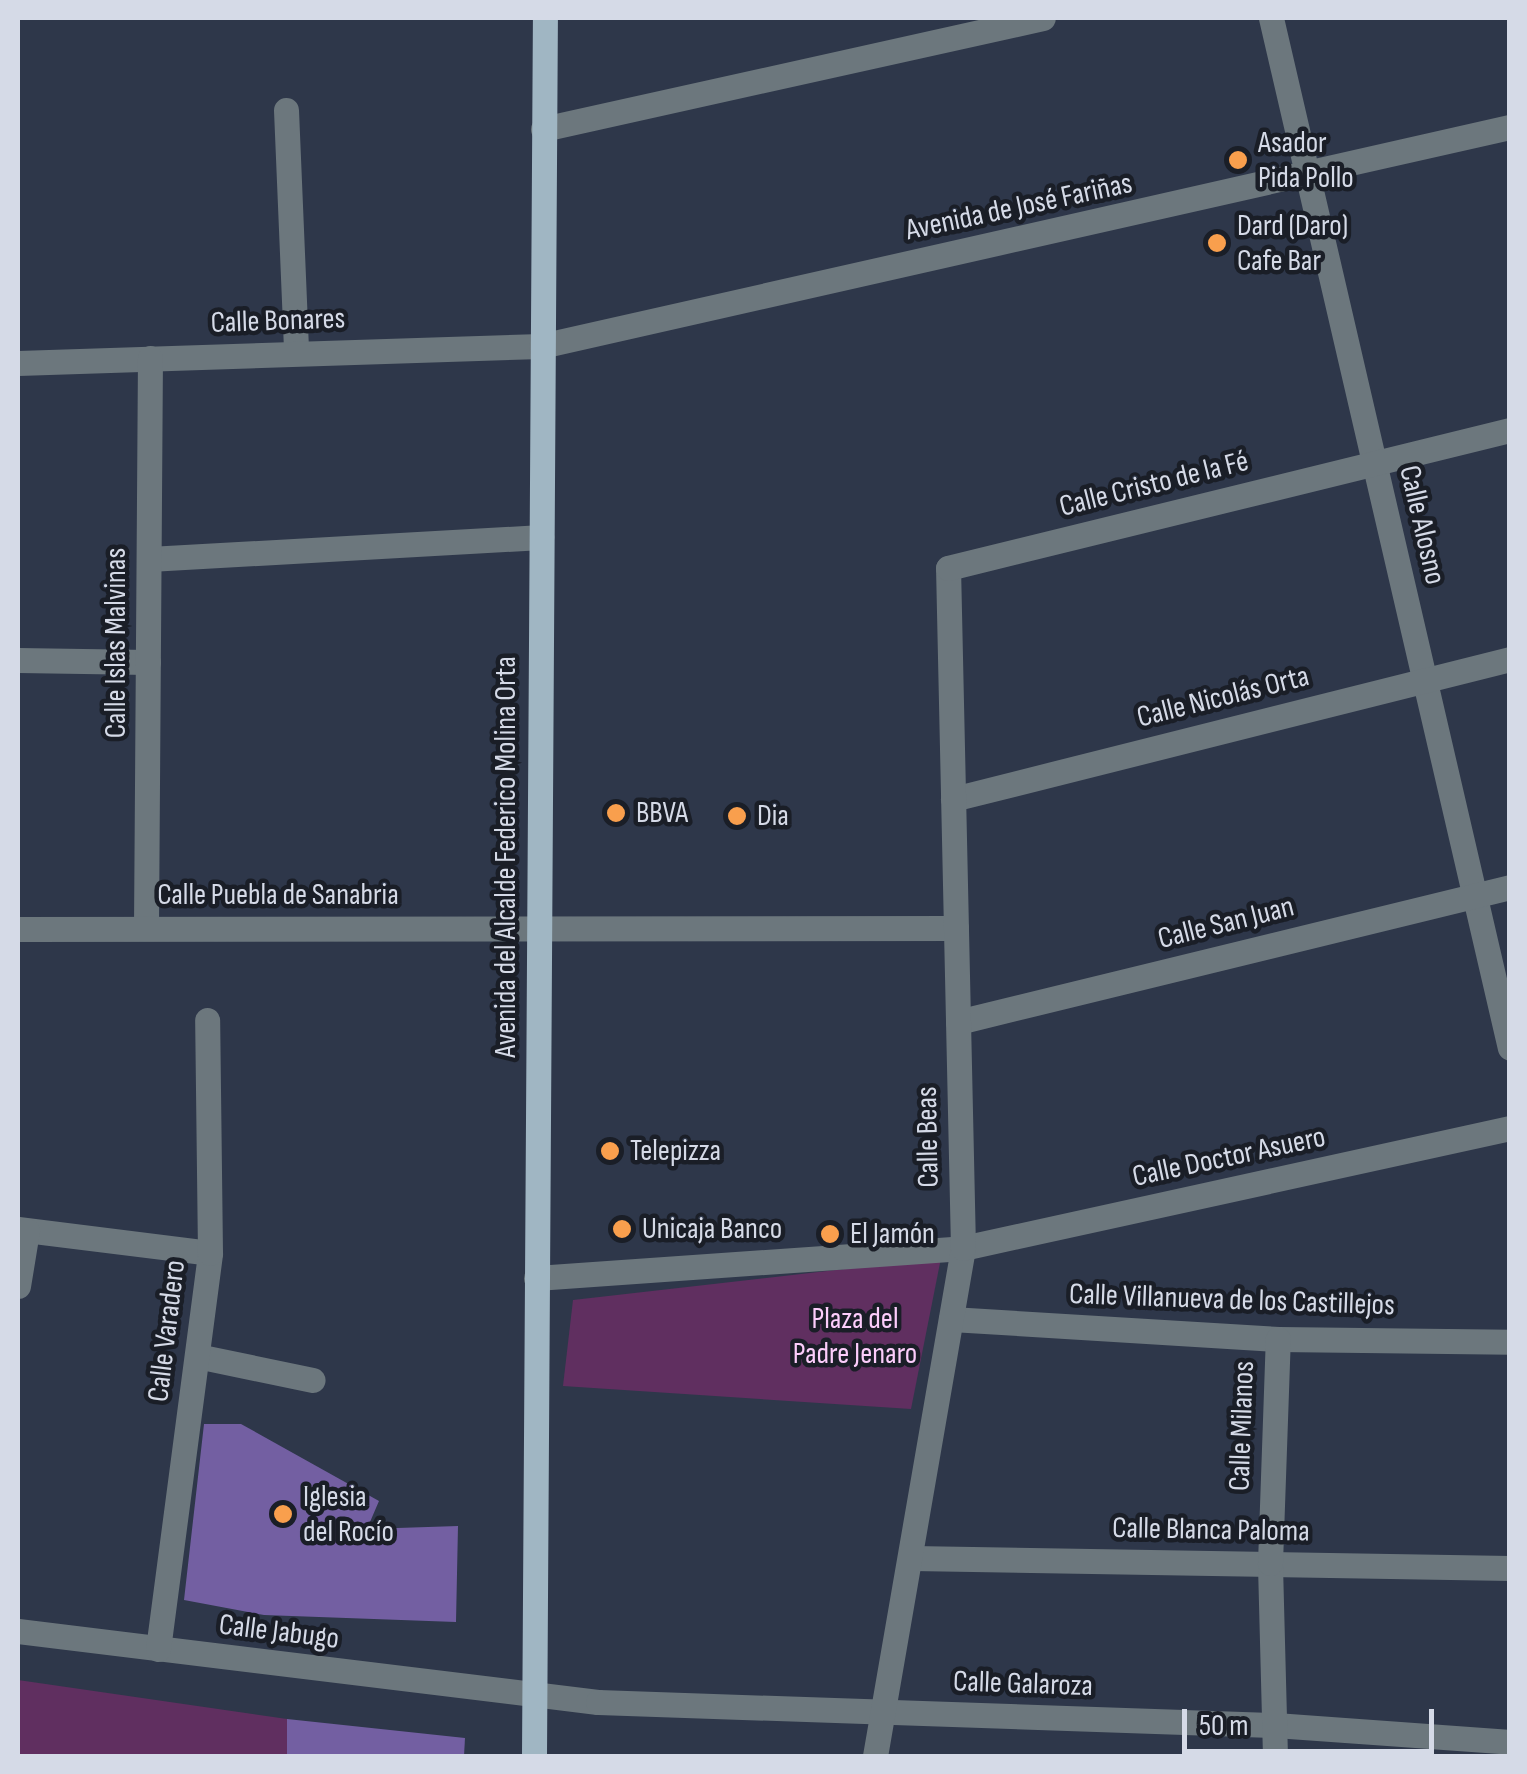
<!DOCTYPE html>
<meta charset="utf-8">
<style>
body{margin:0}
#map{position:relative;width:1527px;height:1774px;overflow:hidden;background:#2e374a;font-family:"Sofia Sans Condensed",sans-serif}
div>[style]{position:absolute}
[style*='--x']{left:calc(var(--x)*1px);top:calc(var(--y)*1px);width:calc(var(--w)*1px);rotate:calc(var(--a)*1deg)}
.green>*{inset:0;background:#602f60}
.building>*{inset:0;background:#735fa2}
.minor>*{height:25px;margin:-12.5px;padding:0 12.5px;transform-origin:12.5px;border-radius:12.5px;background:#6c777d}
.major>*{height:25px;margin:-12.5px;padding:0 12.5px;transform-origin:12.5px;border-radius:12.5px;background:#a0b6c3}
.dots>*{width:28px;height:28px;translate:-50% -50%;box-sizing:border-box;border:5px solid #1a1e27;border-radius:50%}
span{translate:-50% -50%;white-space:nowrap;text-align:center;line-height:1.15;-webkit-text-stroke:9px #1a1e27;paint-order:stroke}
.poi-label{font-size:30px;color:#d5dae7}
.left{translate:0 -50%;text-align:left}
.street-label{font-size:30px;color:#d5dae7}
.park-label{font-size:30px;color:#fccdfb}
.frame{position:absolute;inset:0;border:20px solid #d5dae7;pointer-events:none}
.scale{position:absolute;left:1182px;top:1709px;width:252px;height:45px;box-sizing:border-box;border:5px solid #d5dae7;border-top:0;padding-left:12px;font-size:30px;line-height:35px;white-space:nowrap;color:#d5dae7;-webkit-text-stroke:8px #1a1e27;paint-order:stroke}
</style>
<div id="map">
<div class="green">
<div style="clip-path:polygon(941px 1258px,911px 1409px,563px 1386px,573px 1300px)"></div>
<div style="clip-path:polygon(18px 1680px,287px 1719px,287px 1756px,18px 1756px)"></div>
</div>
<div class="building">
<div style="clip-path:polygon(204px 1424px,241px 1424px,379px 1501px,367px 1529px,458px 1526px,456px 1622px,264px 1615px,184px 1600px)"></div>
<div style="clip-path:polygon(287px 1719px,465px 1738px,464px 1756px,287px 1756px)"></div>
</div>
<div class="minor">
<div style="--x:1271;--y:18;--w:1057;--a:76.94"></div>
<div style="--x:286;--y:110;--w:243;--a:87.6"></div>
<div style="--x:543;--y:129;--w:512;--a:-12.52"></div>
<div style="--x:18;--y:363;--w:523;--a:-1.86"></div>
<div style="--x:541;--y:346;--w:993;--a:-12.74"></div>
<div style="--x:149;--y:559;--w:393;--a:-3.2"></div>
<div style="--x:18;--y:660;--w:130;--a:0.9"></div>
<div style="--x:953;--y:799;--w:574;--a:-14.11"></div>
<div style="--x:146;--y:928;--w:570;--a:-89.6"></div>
<div style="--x:18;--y:929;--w:938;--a:-0.06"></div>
<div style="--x:958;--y:1022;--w:568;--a:-13.74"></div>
<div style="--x:18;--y:1229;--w:193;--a:7.1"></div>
<div style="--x:536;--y:1278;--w:428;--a:-4"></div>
<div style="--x:963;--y:1248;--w:560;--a:-12.37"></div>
<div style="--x:18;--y:1286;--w:56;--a:-80.7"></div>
<div style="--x:951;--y:1319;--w:328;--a:3.5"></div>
<div style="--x:1278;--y:1339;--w:232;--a:0.7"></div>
<div style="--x:197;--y:1356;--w:118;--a:11.7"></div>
<div style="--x:912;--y:1558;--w:598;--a:0.96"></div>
<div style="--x:18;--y:1631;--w:584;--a:6.98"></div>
<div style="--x:598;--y:1702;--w:677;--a:1.95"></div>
<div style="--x:1275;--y:1725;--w:236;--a:4.1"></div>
<div style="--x:158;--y:1649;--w:399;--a:-82.5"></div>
<div style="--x:210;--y:1253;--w:233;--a:-90.7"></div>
<div style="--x:875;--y:1756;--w:516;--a:-80.17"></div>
<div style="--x:963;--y:1248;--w:680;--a:-91.26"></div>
<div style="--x:948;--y:568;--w:579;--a:-13.8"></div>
<div style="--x:1275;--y:1756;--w:193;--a:-91.5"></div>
<div style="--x:1270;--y:1563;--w:224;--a:-88"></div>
</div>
<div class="major">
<div style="--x:534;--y:1756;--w:1738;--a:-89.64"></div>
</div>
<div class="dots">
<div style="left:1238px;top:160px;background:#f99f4d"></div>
<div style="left:1217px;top:243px;background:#f99f4d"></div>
<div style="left:616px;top:813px;background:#f99f4d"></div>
<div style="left:737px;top:816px;background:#f99f4d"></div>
<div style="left:610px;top:1151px;background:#f99f4d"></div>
<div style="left:622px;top:1229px;background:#f99f4d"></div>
<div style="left:830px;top:1234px;background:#f99f4d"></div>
<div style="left:283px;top:1514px;background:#f99f4d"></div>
</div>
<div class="poi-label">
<span class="left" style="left:1258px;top:160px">Asador<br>Pida Pollo</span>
<span class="left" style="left:1237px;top:243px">Dard (Daro)<br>Cafe Bar</span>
<span class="left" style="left:636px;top:813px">BBVA</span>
<span class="left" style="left:757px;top:816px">Dia</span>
<span class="left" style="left:630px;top:1151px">Telepizza</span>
<span class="left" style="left:642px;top:1229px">Unicaja Banco</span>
<span class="left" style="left:850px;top:1234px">El Jamón</span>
<span class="left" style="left:303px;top:1514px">Iglesia<br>del Rocío</span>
</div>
<div class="street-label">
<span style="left:1019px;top:207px;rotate:-12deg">Avenida de José Fariñas</span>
<span style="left:278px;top:321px;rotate:-2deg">Calle Bonares</span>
<span style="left:1154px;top:484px;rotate:-14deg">Calle Cristo de la Fé</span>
<span style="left:1422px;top:525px;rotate:77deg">Calle Alosno</span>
<span style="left:116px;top:643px;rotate:-90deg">Calle Islas Malvinas</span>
<span style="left:1223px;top:697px;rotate:-14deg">Calle Nicolás Orta</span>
<span style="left:506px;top:857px;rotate:-90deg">Avenida del Alcalde Federico Molina Orta</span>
<span style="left:278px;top:895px">Calle Puebla de Sanabria</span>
<span style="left:1226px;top:923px;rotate:-14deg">Calle San Juan</span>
<span style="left:928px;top:1137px;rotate:-91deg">Calle Beas</span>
<span style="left:1229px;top:1157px;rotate:-12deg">Calle Doctor Asuero</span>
<span style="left:1232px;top:1300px;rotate:2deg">Calle Villanueva de los Castillejos</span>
<span style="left:167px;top:1331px;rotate:-83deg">Calle Varadero</span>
<span style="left:1242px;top:1426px;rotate:-88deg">Calle Milanos</span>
<span style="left:1211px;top:1530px;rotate:1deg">Calle Blanca Paloma</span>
<span style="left:279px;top:1632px;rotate:7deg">Calle Jabugo</span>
<span style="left:1023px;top:1684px;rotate:2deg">Calle Galaroza</span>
</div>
<div class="park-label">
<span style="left:855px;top:1336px">Plaza del<br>Padre Jenaro</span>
</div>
<div class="frame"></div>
<div class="scale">50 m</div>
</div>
